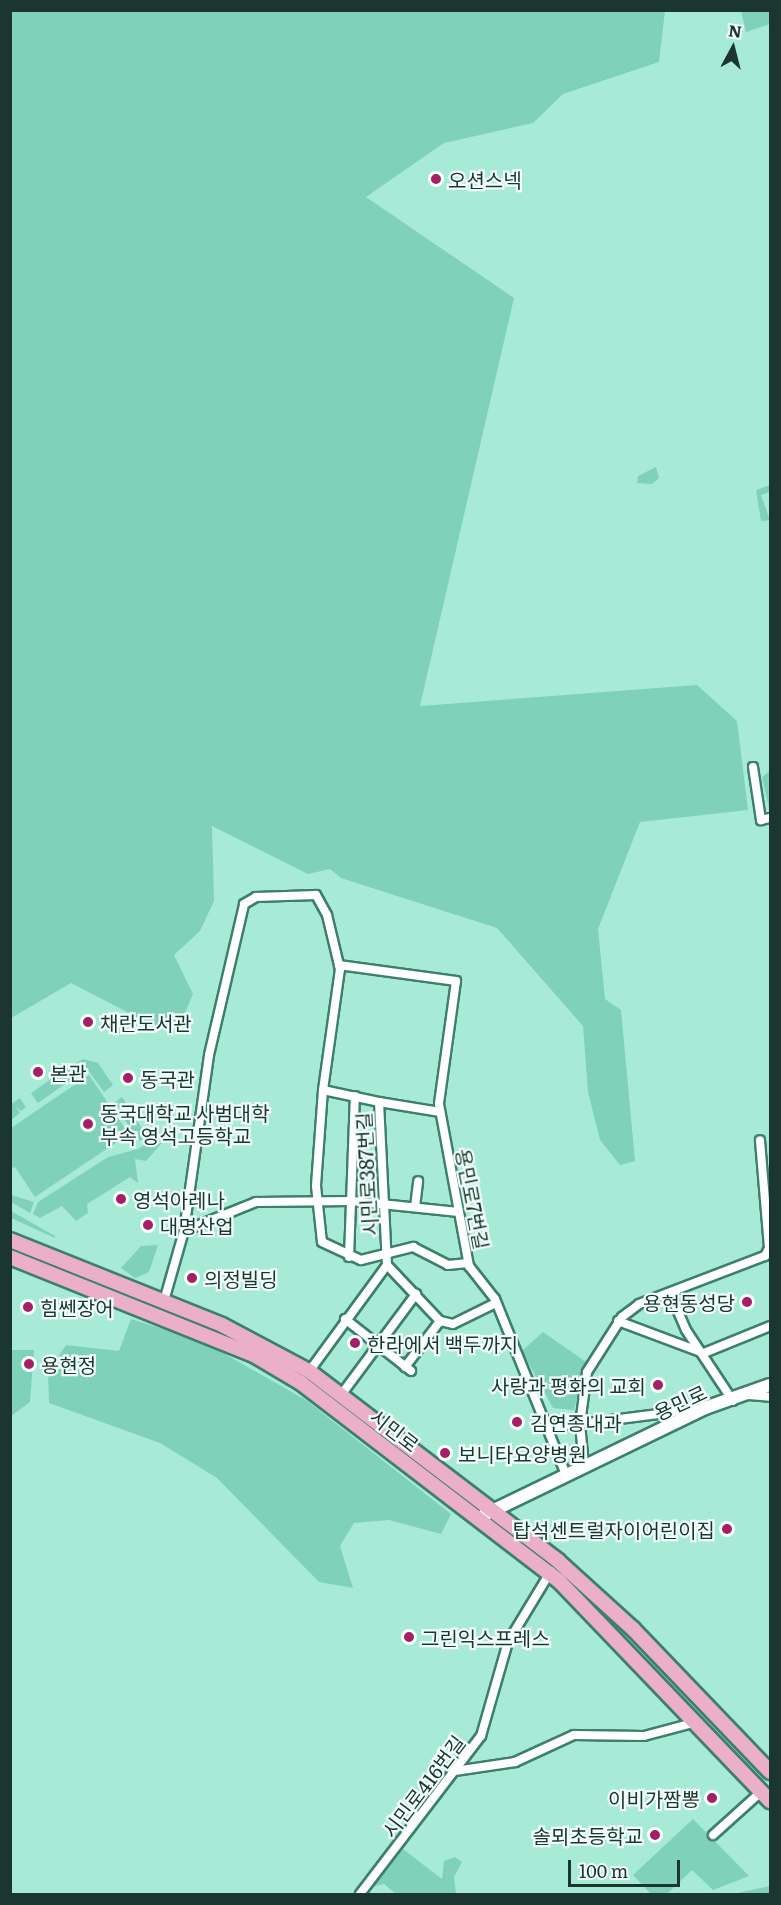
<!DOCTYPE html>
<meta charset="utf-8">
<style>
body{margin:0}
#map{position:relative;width:781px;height:1905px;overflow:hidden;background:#a7ebd6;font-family:Literata,"Noto Sans KR",serif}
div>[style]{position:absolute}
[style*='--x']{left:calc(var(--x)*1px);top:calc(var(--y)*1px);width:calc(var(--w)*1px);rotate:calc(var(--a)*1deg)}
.green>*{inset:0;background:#80d1b9;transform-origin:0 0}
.roads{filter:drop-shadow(2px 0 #3d7f6d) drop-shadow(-2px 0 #3d7f6d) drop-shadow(0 2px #3d7f6d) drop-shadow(0 -2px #3d7f6d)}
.street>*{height:8px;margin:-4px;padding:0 4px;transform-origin:4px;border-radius:4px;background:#fff}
.secondary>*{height:12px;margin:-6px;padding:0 6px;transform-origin:6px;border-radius:6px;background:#fff}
.primary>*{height:14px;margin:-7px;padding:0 7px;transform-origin:7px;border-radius:7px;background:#ebafc9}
.dots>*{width:16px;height:16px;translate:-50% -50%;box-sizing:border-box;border:3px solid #f2fffb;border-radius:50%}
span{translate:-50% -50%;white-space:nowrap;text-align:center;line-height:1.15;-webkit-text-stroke:4.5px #f2fffb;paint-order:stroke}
.poi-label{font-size:20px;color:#1a362e}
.left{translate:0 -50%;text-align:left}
.right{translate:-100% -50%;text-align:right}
.street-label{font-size:20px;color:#1a362e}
.frame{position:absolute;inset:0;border:12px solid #1a362e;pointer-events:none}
.north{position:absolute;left:703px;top:18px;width:60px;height:60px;-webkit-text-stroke:4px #f2fffb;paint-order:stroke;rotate:7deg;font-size:16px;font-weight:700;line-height:24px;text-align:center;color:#1a362e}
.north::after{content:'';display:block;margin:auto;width:21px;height:27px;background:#1a362e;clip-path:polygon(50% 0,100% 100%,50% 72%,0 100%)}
.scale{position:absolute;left:568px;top:1860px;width:112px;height:27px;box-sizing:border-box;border:3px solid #1a362e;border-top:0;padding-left:8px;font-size:18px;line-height:21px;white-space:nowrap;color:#1a362e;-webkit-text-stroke:4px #f2fffb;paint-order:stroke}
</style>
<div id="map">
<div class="green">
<div style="clip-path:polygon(11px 10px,665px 11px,659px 62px,563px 94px,533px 123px,444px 143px,366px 197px,514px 298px,420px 706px,697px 685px,737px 721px,748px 810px,640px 822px,598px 929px,605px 999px,621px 1010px,635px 1161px,620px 1165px,600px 1140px,588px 1092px,583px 1026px,497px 928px,341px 878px,330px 869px,308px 874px,212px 826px,214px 901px,200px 931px,174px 955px,193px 994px,182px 1020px,158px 1028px,71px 983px,11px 1018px)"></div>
<div style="clip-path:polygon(741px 11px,770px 11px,770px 24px,746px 32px)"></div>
<div style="clip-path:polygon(656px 467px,659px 478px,652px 484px,637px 483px,638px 476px)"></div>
<div style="clip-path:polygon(770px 485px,770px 492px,761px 495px,770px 520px,761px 521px,756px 490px)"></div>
<div style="clip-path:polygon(770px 771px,770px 808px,769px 808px,762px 777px)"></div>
<div style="clip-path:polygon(83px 1059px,98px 1063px,113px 1085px,104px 1092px,88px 1070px,78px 1075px,72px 1065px)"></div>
<div style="left:67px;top:1068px;width:12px;height:44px;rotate:55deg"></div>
<div style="clip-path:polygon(89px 1075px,129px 1134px,35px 1197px,15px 1167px,11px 1169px,11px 1128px)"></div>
<div style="clip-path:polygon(122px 1097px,147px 1136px,140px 1141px,113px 1104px)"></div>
<div style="clip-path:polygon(20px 1098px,26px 1107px,21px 1111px,15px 1106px,20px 1113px,11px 1120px,11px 1104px)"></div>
<div style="clip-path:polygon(168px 1136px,146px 1161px,135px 1159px,138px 1183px,130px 1177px,87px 1204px,88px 1213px,76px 1221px,62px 1206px,40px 1218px,33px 1214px,38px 1202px,108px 1157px,138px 1149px,154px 1138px,159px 1144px)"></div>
<div style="clip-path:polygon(11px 1195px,34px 1202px,30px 1213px,11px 1202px)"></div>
<div style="clip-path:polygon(11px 1211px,55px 1236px,55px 1238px,11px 1218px)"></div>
<div style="clip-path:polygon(158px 1245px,149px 1272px,135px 1278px,121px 1268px,141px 1246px)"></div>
<div style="clip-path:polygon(131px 1319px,202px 1341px,306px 1400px,451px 1514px,441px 1534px,389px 1520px,354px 1523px,340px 1546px,353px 1588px,319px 1582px,217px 1478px,160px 1443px,49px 1403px,48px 1372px,66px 1345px,119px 1351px)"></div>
<div style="clip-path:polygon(543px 1332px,586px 1362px,574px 1410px,553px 1408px,522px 1351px)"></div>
<div style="clip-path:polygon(11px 1350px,34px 1350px,30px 1402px,11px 1416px)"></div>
<div style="clip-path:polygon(693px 1819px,749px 1876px,713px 1890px,692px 1870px,667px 1894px,651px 1894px,633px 1875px)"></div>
<div style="clip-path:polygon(403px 1849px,442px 1879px,444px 1861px,455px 1857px,462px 1862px,454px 1877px,456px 1894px,396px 1894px,384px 1884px,374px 1886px)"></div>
<div style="clip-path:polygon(770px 1886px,770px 1894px,735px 1894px,742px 1892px)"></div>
</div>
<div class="roads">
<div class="street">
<div style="--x:753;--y:767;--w:54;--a:81.4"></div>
<div style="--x:761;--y:820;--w:9;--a:-13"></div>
<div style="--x:339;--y:965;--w:118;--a:7.8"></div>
<div style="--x:456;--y:981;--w:124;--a:97.9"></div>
<div style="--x:439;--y:1104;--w:165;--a:79.5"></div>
<div style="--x:469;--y:1266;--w:42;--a:51.8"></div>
<div style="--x:495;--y:1299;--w:187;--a:68"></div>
<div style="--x:323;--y:1090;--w:96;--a:94.2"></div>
<div style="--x:316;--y:1186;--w:56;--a:83.9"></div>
<div style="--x:322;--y:1242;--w:43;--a:24.8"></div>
<div style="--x:361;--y:1260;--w:54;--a:-14"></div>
<div style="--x:413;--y:1247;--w:39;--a:27"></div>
<div style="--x:448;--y:1265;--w:20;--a:-6"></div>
<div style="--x:379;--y:1102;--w:62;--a:9.3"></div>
<div style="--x:415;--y:1207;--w:26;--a:-83"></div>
<div style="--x:184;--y:1231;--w:178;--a:-81.9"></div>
<div style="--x:209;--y:1055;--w:155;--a:-76.9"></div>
<div style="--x:244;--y:904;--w:14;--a:-30"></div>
<div style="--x:256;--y:897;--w:60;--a:-1.9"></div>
<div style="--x:316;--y:895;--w:23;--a:61"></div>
<div style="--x:327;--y:915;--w:56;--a:76.5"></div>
<div style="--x:340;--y:969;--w:122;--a:98"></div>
<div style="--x:323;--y:1090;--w:57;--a:12.1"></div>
<div style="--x:379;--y:1102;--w:163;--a:87.2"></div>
<div style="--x:387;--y:1265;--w:134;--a:126.2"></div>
<div style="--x:349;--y:1257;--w:161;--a:-87.9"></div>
<div style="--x:387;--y:1265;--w:77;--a:46.6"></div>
<div style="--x:670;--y:1293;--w:40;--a:66.6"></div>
<div style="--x:686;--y:1330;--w:85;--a:56.5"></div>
<div style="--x:164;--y:1301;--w:73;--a:-74.1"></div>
<div style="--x:184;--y:1231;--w:78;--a:-21.9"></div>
<div style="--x:256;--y:1202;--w:96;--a:-0.6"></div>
<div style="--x:352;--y:1201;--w:107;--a:5.9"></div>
<div style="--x:345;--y:1319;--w:84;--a:38.2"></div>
<div style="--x:618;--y:1321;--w:89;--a:20.5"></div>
<div style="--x:704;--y:1353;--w:71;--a:-22.2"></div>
<div style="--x:405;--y:1367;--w:58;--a:-52.7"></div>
<div style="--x:440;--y:1321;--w:13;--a:13"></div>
<div style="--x:453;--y:1324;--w:48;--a:-26"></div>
<div style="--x:341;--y:1395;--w:126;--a:-53.4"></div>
<div style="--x:749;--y:1395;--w:21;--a:5"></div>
<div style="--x:698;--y:1409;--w:119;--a:172.8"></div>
<div style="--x:580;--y:1424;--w:52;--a:-82.3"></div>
<div style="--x:587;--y:1372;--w:65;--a:-57.5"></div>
<div style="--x:622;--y:1317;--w:21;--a:-37"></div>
<div style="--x:639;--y:1304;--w:135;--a:-20.9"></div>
<div style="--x:765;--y:1256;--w:9;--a:-63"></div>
<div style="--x:769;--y:1248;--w:108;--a:-94.8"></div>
<div style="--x:548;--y:1426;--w:32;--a:-4"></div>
<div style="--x:580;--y:1424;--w:41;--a:84.4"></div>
<div style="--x:455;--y:1771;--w:61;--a:-8.5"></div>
<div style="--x:515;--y:1762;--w:65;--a:-24.6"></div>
<div style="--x:574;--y:1735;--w:70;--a:0.8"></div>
<div style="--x:644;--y:1736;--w:55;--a:-14.8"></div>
<div style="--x:713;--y:1835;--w:64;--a:-41.9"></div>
<div style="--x:360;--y:1894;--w:199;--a:-52.6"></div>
<div style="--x:481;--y:1736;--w:98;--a:-74"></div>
<div style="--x:508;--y:1642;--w:83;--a:-58.8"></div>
</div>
<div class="secondary">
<div style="--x:484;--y:1515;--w:246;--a:-25.8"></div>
<div style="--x:705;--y:1408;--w:69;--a:-19.5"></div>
</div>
<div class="primary">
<div style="--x:10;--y:1240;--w:228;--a:21.8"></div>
<div style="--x:222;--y:1325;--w:98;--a:27.9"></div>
<div style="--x:309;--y:1371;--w:313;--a:37.3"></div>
<div style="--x:558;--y:1561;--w:101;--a:42.2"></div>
<div style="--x:633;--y:1629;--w:198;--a:46.2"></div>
<div style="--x:10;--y:1257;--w:263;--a:21.9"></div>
<div style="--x:254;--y:1355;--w:55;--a:30.8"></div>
<div style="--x:301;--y:1383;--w:325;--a:37.5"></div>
<div style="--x:559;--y:1581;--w:305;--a:46.2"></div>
</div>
</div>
<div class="dots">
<div style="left:436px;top:179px;background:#a51e67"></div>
<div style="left:88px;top:1022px;background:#a51e67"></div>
<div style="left:38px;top:1072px;background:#a51e67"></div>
<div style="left:128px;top:1078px;background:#a51e67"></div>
<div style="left:88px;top:1124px;background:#a51e67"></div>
<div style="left:121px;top:1199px;background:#a51e67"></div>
<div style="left:148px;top:1225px;background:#a51e67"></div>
<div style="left:192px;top:1278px;background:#a51e67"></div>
<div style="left:747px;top:1302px;background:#a51e67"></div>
<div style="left:28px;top:1307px;background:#a51e67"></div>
<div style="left:355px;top:1343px;background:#a51e67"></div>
<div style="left:29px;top:1364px;background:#a51e67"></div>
<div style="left:658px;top:1385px;background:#a51e67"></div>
<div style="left:517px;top:1422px;background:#a51e67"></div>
<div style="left:445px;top:1453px;background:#a51e67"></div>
<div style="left:727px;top:1529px;background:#a51e67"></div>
<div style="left:409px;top:1637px;background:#a51e67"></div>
<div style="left:712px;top:1798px;background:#a51e67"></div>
<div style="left:655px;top:1835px;background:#a51e67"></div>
</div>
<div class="poi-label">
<span class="left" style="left:448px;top:179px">오션스넥</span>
<span class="left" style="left:100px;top:1022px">채란도서관</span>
<span class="left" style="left:50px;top:1072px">본관</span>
<span class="left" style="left:140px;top:1078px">동국관</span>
<span class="left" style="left:100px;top:1124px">동국대학교 사범대학<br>부속 영석고등학교</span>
<span class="left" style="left:133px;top:1199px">영석아레나</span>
<span class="left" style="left:160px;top:1225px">대명산업</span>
<span class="left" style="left:204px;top:1278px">의정빌딩</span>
<span class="right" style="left:735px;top:1302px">용현동성당</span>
<span class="left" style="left:40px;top:1307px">힘쎈장어</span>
<span class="left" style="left:367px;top:1343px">한라에서 백두까지</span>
<span class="left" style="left:41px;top:1364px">용현정</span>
<span class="right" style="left:646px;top:1385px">사랑과 평화의 교회</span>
<span class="left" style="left:530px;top:1422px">김연종내과</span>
<span class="left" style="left:458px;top:1453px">보니타요양병원</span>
<span class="right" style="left:715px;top:1529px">탑석센트럴자이어린이집</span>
<span class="left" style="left:421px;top:1637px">그린익스프레스</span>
<span class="right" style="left:700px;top:1798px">이비가짬뽕</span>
<span class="right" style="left:643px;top:1835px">솔뫼초등학교</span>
</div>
<div class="street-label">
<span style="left:366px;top:1174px;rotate:-93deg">시민로387번길</span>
<span style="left:473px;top:1199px;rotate:79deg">용민로7번길</span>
<span style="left:680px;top:1402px;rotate:-25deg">용민로</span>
<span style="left:395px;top:1430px;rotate:38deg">시민로</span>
<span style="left:423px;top:1786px;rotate:-53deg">시민로416번길</span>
</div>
<div class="frame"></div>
<div class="north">N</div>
<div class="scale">100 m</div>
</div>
